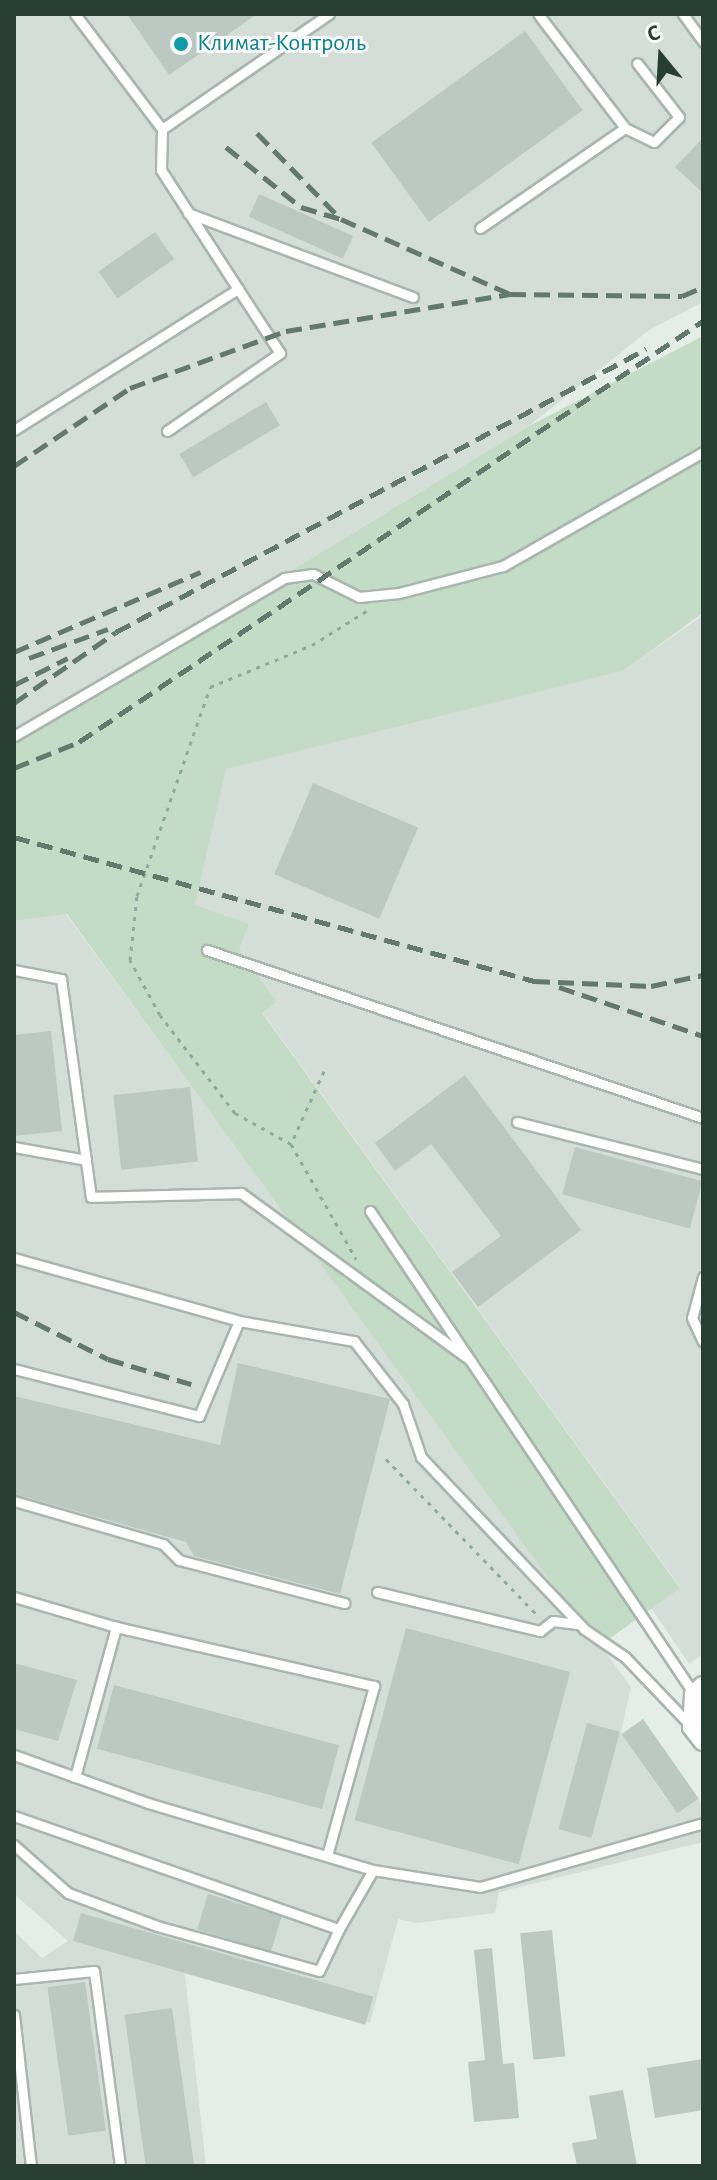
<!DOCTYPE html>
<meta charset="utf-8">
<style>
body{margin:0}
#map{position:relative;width:717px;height:2180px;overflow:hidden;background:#e6ede9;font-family:"Alegreya Sans",sans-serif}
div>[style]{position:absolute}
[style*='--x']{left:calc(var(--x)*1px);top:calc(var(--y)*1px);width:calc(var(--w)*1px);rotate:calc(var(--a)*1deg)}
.built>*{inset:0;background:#d5ddd8}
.green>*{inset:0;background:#c2dcc6}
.building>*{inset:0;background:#bcc8c2;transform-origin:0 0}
.path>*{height:3px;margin-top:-1.5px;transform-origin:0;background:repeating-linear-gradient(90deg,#8bad9f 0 4px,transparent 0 10px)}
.roads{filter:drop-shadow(2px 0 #a9b5af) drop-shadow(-2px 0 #a9b5af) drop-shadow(0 2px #a9b5af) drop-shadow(0 -2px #a9b5af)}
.lane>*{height:9px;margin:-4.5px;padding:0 4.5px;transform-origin:4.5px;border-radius:4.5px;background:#fff}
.street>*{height:18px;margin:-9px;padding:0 9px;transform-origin:9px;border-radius:9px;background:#fff}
.rail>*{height:5px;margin-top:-2.5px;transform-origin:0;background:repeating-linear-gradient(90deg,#627970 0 16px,transparent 0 24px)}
.dots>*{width:22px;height:22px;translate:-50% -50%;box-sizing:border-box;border:4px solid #f7faf8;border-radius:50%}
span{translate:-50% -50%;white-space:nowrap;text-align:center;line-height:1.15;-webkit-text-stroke:6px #f7faf8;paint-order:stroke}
.culture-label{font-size:24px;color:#0d838f}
.left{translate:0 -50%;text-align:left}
.frame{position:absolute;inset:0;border:16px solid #273e35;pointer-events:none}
.north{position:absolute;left:621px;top:16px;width:80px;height:80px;-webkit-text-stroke:6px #f7faf8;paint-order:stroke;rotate:342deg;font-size:22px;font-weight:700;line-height:32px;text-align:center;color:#273e35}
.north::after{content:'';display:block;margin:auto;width:28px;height:36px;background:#273e35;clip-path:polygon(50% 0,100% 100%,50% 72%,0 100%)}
</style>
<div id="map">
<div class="built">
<div style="clip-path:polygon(14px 14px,703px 14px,703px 302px,649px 330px,529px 426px,14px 739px)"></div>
<div style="clip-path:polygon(703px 615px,703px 1654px,689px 1664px,651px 1608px,680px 1587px,262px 1012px,277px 1002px,239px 949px,195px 905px,225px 769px,623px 671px)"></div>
<div style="clip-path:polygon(66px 914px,631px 1687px,621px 1732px,667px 1800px,691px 1787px,703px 1807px,703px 1842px,499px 1892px,495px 1913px,418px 1923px,398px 1919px,370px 2023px,185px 1974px,206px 2166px,14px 2166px,14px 1931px,42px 1958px,68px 1941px,14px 1894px,14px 921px)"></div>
</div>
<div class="green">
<div style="clip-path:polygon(703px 336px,703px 613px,623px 671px,226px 769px,195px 905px,249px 924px,239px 949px,277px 1002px,262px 1013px,680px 1588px,598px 1647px,67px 914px,14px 921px,14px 739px,529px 426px)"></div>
</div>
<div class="building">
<div style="clip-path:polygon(127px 14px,257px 14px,169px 75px)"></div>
<div style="left:525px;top:31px;width:98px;height:190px;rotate:54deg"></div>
<div style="clip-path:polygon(703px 138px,703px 193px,675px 167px)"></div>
<div style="left:259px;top:194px;width:103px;height:25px;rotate:24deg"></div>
<div style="left:155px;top:232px;width:33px;height:69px;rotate:55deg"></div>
<div style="left:266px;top:402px;width:27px;height:101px;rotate:59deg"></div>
<div style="left:313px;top:783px;width:114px;height:99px;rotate:23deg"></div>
<div style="clip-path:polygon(51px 1031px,62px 1131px,14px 1136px,14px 1035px)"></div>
<div style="clip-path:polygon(465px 1075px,581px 1230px,478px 1307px,452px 1272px,501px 1236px,431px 1144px,395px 1171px,375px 1143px)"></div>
<div style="left:190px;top:1087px;width:75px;height:77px;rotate:84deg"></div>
<div style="left:575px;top:1147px;width:132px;height:49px;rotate:15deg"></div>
<div style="clip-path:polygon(238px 1363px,390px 1399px,340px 1594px,194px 1556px,186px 1542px,14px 1494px,14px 1396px,220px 1445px)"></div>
<div style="left:406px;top:1628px;width:170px;height:199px;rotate:15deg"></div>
<div style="clip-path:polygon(14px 1663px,77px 1680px,58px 1741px,14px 1729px)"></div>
<div style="left:114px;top:1685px;width:233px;height:66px;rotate:15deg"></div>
<div style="left:643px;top:1719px;width:97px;height:26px;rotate:55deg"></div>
<div style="left:587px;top:1723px;width:34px;height:110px;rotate:15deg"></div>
<div style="left:208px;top:1894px;width:77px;height:37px;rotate:17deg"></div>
<div style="left:81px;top:1913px;width:304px;height:29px;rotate:16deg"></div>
<div style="left:552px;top:1930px;width:127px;height:32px;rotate:84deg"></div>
<div style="clip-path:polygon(492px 1948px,503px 2064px,514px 2063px,519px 2118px,474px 2122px,468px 2062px,485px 2060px,474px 1950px)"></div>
<div style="left:85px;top:1982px;width:150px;height:38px;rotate:82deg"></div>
<div style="left:172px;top:2008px;width:159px;height:48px;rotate:82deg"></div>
<div style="clip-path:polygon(703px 2059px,703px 2110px,655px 2118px,647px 2068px)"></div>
<div style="clip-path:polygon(623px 2090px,637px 2166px,577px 2166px,572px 2143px,597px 2139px,589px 2096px)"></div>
</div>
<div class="path">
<div style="--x:324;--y:1071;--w:80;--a:114.3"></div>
<div style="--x:291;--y:1144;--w:132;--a:60.5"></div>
<div style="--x:291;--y:1144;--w:64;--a:-151"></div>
<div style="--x:235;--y:1113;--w:123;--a:-127.4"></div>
<div style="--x:160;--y:1015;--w:63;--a:-118.6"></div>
<div style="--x:130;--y:960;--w:64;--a:-83.8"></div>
<div style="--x:137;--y:896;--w:221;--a:-70.7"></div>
<div style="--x:210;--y:687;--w:110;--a:-22.4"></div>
<div style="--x:312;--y:645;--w:66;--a:-32"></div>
<div style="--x:386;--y:1459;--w:220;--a:45.9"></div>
</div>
<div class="roads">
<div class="lane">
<div style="--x:75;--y:14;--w:144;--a:52.9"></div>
<div style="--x:162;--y:129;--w:203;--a:-34.6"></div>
<div style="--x:683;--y:14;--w:34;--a:54"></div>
<div style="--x:625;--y:128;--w:32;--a:26"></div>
<div style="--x:654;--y:142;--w:35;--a:-45"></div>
<div style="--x:679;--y:117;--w:68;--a:-127.9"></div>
<div style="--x:188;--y:213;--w:240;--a:20.5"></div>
<div style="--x:480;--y:228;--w:176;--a:-34.6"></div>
<div style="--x:625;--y:128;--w:143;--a:-127.3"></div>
<div style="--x:14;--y:430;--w:265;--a:-32.2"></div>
<div style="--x:238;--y:289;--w:142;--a:-122.9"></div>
<div style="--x:161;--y:170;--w:41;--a:-88.6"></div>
<div style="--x:167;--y:431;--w:137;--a:-34.6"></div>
<div style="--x:280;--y:353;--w:77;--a:-123.3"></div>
<div style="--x:14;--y:736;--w:313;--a:-30.3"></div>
<div style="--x:284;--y:578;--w:29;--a:-8"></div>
<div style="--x:313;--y:574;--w:51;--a:26.6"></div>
<div style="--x:359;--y:597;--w:40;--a:-5.7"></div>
<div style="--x:399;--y:593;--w:107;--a:-14.6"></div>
<div style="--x:503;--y:566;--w:230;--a:-29.7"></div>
<div style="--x:207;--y:950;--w:524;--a:18.71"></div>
<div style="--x:14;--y:970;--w:48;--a:10.8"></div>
<div style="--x:61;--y:979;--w:220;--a:82.2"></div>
<div style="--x:91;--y:1197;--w:150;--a:-1.5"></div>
<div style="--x:241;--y:1193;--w:283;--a:36.1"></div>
<div style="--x:517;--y:1122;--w:192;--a:14.2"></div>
<div style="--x:14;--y:1147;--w:73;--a:10.2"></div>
<div style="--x:370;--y:1211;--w:582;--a:56.15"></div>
<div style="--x:14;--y:1258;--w:234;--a:15.6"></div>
<div style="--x:239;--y:1321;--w:117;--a:9.9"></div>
<div style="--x:354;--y:1341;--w:80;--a:52.1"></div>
<div style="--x:403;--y:1404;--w:56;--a:71.2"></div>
<div style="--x:421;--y:1457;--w:237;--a:46.5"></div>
<div style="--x:584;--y:1629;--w:50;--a:34.3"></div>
<div style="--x:625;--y:1657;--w:94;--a:46.3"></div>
<div style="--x:703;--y:1277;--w:42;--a:105"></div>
<div style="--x:692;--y:1318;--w:26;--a:65"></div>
<div style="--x:14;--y:1369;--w:191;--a:14.3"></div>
<div style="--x:199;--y:1416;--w:103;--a:-67.2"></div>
<div style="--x:14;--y:1501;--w:155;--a:16.1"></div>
<div style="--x:163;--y:1544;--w:23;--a:45"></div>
<div style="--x:179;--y:1560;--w:171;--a:14.6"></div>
<div style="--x:377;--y:1592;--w:168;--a:13.5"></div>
<div style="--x:540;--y:1631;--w:16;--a:-38"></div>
<div style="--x:553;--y:1621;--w:26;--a:7"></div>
<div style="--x:14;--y:1597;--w:106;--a:16.4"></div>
<div style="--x:116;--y:1627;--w:265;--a:12.9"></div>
<div style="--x:374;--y:1686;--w:176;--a:105.5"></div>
<div style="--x:14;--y:1755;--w:142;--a:19.7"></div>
<div style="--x:148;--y:1803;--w:235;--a:16.6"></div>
<div style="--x:75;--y:1777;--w:156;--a:-74.7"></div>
<div style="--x:14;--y:1816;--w:344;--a:19.2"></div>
<div style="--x:339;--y:1929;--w:68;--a:-60"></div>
<div style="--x:373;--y:1870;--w:108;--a:9"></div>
<div style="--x:480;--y:1887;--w:232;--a:-16"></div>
<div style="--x:14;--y:1845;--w:72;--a:41.6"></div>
<div style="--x:68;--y:1893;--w:95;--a:20.3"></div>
<div style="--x:157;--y:1926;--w:168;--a:15.5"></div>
<div style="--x:319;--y:1971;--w:47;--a:-64.5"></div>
<div style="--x:14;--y:1979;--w:80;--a:-5.7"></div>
<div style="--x:94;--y:1971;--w:197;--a:82.4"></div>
<div style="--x:14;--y:2015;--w:152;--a:83.6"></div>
</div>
<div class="street">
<div style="--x:703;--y:1686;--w:12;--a:138"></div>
<div style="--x:694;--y:1694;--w:33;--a:93"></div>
<div style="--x:692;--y:1727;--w:18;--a:52"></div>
</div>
</div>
<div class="rail">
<div style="--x:257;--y:133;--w:116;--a:45.7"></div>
<div style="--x:226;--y:147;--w:96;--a:38.7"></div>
<div style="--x:301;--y:207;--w:42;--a:16.7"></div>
<div style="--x:341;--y:219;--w:185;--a:23.9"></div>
<div style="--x:510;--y:294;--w:172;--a:0.7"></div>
<div style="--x:682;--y:296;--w:23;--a:-23"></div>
<div style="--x:14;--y:466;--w:140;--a:-33.9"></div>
<div style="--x:130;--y:388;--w:166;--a:-20.1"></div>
<div style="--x:286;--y:331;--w:227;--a:-9.4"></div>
<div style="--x:14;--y:652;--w:203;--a:-23.2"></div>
<div style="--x:29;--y:658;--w:84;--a:-20.2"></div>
<div style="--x:14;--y:685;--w:60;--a:-26.6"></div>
<div style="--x:14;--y:703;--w:124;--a:-34.8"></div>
<div style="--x:116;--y:632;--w:601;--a:-28.1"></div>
<div style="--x:14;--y:768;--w:70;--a:-21.8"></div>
<div style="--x:79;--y:742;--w:753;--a:-34.01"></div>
<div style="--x:14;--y:837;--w:540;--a:15.48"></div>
<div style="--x:534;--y:981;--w:117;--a:2.4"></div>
<div style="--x:651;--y:986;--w:53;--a:-11.9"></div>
<div style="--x:559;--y:987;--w:152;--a:18.8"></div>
<div style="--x:14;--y:1312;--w:105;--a:26.6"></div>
<div style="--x:108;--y:1359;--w:87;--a:16.8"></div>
</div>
<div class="dots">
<div style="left:181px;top:44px;background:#0f9aa8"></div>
</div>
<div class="culture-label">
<span class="left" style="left:197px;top:44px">Климат-Контроль</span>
</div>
<div class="frame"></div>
<div class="north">С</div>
</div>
